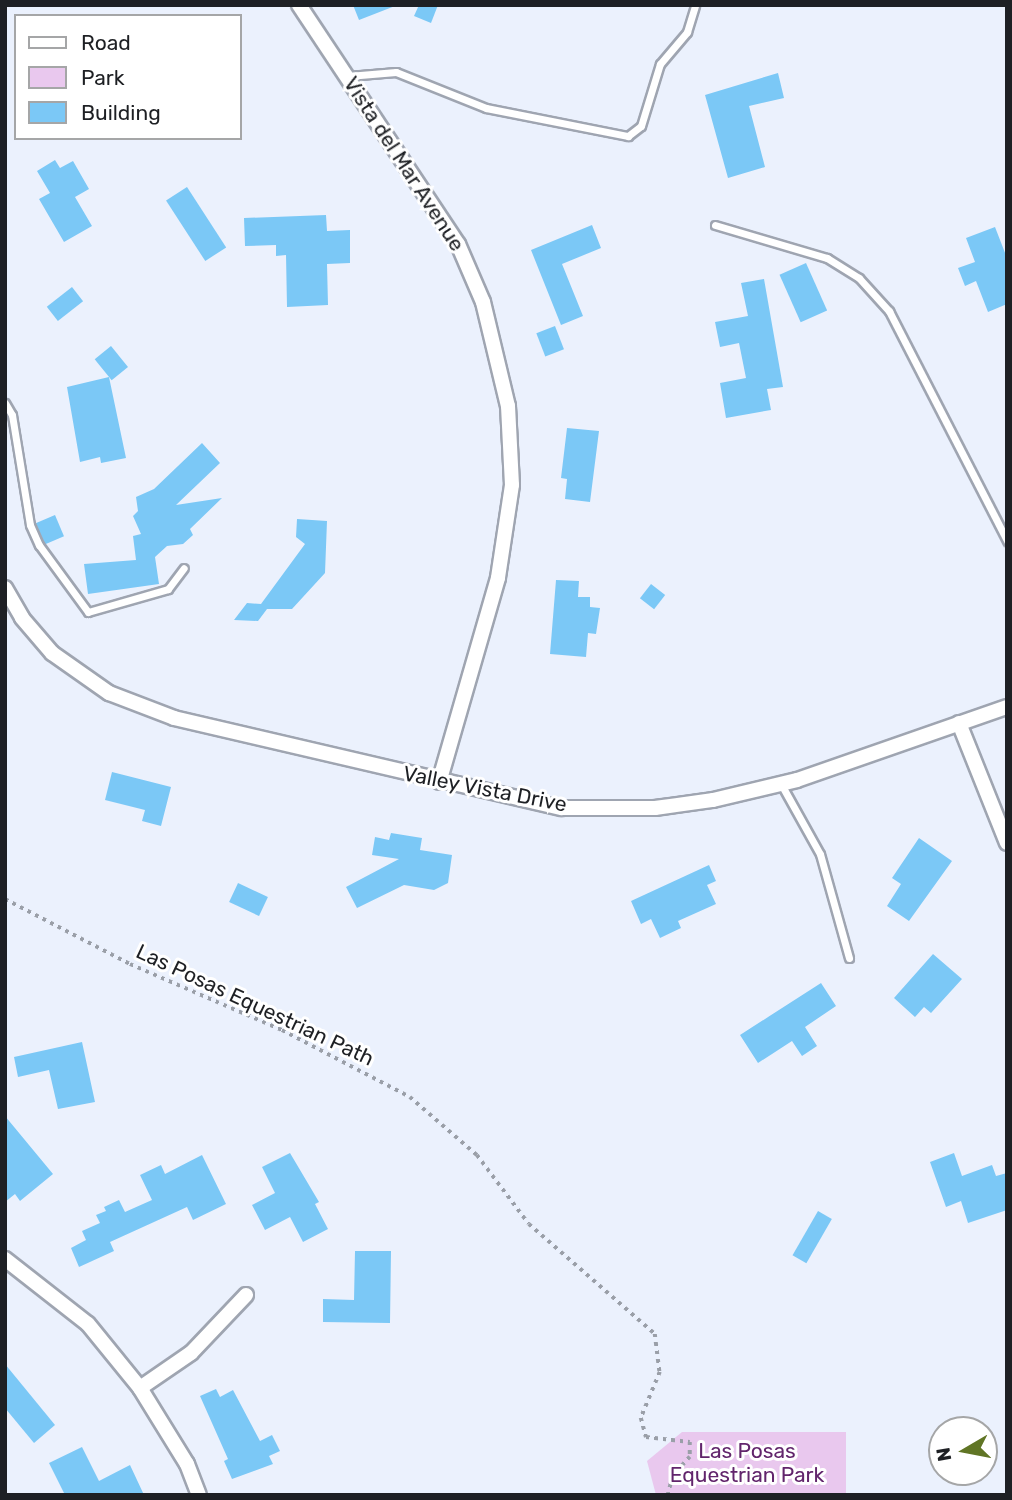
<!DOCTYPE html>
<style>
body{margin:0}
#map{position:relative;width:1012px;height:1500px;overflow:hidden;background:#ebf1fd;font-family:Rubik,sans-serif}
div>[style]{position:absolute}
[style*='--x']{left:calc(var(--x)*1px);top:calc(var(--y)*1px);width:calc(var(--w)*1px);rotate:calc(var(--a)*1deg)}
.green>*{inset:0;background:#e9c8ee}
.building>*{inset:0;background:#7bc8f6;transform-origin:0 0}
.path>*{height:3.5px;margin-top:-1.75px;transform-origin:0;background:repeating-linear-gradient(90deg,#9a9fa8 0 3.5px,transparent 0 8.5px)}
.roads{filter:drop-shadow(2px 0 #9fa5b1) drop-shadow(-2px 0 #9fa5b1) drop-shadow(0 2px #9fa5b1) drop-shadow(0 -2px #9fa5b1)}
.service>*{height:7px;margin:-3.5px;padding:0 3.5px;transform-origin:3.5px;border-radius:3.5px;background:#fff}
.minor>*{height:14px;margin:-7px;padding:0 7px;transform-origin:7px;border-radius:7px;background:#fff}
span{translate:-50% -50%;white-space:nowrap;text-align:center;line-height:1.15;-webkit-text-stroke:6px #fff;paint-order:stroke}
.street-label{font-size:21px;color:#1e2024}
.park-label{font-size:21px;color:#62256c}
.frame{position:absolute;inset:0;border:7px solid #1e2024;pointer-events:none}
.legend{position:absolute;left:14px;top:14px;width:228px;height:126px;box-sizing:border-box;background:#fff;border:2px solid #a5a6a7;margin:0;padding:9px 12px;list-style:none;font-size:21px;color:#1e2024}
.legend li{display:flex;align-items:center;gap:14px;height:35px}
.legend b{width:35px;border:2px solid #a5a6a7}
.north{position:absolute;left:928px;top:1416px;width:70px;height:70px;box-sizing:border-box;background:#fff;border:2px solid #a5a6a7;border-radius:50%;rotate:260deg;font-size:19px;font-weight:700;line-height:28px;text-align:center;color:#1e2024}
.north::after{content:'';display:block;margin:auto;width:24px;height:32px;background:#607525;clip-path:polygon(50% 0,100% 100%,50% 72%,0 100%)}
</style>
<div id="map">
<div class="green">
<div style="clip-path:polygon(682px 1432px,846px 1432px,846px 1495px,656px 1495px,647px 1461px)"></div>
</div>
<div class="building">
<div style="clip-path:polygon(353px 5px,394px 5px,395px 6px,359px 20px)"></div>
<div style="clip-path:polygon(419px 5px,438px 5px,431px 23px,414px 16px)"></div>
<div style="clip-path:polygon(778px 73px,784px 98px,749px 106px,765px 167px,728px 178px,705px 95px)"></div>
<div style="clip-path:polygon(55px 160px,60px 168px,73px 161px,89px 189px,75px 197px,92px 226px,64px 242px,39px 199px,50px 193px,37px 171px)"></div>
<div style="left:187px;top:187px;width:72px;height:25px;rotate:57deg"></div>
<div style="clip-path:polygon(326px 215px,327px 231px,350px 230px,350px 263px,327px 264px,328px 305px,287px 307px,286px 255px,276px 256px,276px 245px,245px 246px,244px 218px)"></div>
<div style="clip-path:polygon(592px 225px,601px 248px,562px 264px,583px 316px,561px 325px,531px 250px)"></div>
<div style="clip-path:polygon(995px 227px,1007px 258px,1007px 304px,988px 312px,976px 281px,965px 286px,958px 268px,975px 262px,966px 238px)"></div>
<div style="left:806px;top:263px;width:52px;height:29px;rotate:66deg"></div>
<div style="clip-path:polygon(764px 279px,783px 387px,767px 389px,771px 410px,726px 418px,720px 383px,746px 378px,739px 343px,720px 347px,715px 322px,748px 316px,741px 283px)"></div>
<div style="left:72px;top:287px;width:18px;height:32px;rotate:52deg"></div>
<div style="left:555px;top:326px;width:25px;height:20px;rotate:69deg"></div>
<div style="left:111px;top:346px;width:27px;height:21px;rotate:51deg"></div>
<div style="clip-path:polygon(109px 377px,126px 458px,101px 463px,100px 457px,80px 462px,67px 387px)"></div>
<div style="clip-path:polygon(567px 428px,599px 431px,590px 502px,565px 499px,567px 479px,561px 478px)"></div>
<div style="clip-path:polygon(202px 443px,220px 463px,176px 505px,222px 498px,190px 529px,193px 535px,183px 544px,167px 546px,155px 557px,159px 584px,88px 594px,84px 564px,136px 560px,133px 536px,141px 534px,133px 516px,138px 511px,136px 497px,154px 489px)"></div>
<div style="left:55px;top:515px;width:23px;height:21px;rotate:67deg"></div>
<div style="clip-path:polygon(297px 519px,327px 521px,325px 573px,292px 609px,267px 609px,258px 621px,234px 620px,247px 603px,261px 604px,305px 544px,296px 537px)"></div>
<div style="clip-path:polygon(556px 580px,579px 581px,578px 597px,590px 597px,590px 607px,600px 608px,596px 634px,588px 633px,586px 657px,550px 654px)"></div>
<div style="left:651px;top:584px;width:18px;height:18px;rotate:38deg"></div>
<div style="clip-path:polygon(112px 772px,171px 787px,161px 826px,142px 821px,145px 810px,105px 800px)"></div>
<div style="clip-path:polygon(391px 833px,422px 838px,420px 850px,452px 855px,448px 883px,434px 890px,404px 885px,357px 908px,346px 887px,399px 859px,372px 855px,375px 837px,389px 840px)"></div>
<div style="clip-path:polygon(919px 838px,952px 861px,909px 921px,887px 906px,901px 884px,892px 878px)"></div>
<div style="clip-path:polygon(709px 865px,716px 881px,707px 885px,716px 904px,678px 921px,681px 928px,660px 938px,651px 919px,641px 924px,631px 901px)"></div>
<div style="left:238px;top:883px;width:33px;height:21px;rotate:25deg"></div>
<div style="clip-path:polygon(933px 954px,962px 979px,931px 1013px,924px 1007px,915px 1017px,894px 998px)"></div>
<div style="clip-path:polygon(821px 983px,836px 1006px,805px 1027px,817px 1046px,802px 1056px,792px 1041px,758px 1063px,740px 1035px)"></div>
<div style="clip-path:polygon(82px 1042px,95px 1102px,58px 1109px,49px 1070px,18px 1077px,14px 1057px)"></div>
<div style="clip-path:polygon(5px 1116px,53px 1174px,20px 1201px,15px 1194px,5px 1202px)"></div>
<div style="clip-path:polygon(290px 1153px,319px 1202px,315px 1204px,328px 1229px,303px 1242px,290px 1217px,265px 1230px,252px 1205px,275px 1193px,262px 1167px)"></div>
<div style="clip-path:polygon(954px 1153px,962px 1176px,992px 1165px,996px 1176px,1007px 1173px,1007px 1210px,968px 1223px,961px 1201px,946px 1207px,930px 1162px)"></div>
<div style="clip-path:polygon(202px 1155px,226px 1204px,193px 1220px,187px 1207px,110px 1242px,114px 1251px,79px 1267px,71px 1248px,86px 1240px,82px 1231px,100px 1223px,96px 1215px,106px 1211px,104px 1207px,119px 1200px,125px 1212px,152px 1200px,140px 1175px,161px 1165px,165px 1174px)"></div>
<div style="left:818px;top:1211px;width:16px;height:51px;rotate:30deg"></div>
<div style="clip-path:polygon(355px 1251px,391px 1251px,390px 1323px,323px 1322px,323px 1299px,354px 1300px)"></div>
<div style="clip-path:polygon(5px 1364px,55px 1425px,34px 1443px,5px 1408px)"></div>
<div style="clip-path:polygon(216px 1389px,220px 1397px,233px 1390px,260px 1441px,272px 1435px,280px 1451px,269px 1456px,273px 1464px,232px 1479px,224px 1461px,228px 1459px,200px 1396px)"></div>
<div style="clip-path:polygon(82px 1447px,99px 1481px,130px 1465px,144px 1495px,65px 1495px,49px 1463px)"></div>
</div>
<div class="path">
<div style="--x:5;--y:899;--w:141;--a:27.5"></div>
<div style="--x:130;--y:964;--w:166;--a:23.5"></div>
<div style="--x:282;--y:1030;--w:144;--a:27.6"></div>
<div style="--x:410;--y:1097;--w:89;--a:40.9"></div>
<div style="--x:477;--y:1155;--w:86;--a:53"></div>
<div style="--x:529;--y:1224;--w:167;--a:41.1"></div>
<div style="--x:655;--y:1334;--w:38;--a:83"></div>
<div style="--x:660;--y:1372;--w:50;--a:112.4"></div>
<div style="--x:641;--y:1418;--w:20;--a:75"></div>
<div style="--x:646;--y:1437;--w:44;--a:6.5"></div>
<div style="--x:690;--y:1442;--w:15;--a:90"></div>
<div style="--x:690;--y:1457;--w:25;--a:132"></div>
<div style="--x:673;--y:1476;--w:20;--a:105"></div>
</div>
<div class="roads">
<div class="service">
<div style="--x:348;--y:76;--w:48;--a:-4.8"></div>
<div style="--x:396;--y:72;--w:97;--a:21.8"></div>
<div style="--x:486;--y:108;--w:145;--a:11.2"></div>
<div style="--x:628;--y:136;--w:16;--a:-38"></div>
<div style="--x:641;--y:126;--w:65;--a:-73"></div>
<div style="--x:660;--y:64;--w:42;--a:-49.8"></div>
<div style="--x:687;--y:32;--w:28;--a:-73"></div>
<div style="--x:715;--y:225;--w:117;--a:16.4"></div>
<div style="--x:827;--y:258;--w:38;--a:32"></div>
<div style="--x:859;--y:278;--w:45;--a:47.7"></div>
<div style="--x:889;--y:311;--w:259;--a:62.8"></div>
<div style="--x:5;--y:403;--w:14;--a:60"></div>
<div style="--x:12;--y:415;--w:111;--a:80.7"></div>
<div style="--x:30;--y:525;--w:22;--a:66"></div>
<div style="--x:39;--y:545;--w:83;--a:53.8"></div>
<div style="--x:88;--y:612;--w:83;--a:-16"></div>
<div style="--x:168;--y:589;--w:26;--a:-53"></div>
<div style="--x:781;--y:784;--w:80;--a:60.9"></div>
<div style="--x:820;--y:854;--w:108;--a:74.4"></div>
</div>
<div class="minor">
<div style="--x:299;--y:5;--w:287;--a:56.4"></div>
<div style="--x:458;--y:244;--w:63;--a:66.7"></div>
<div style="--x:483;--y:302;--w:107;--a:76.5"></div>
<div style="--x:508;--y:406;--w:79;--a:87.1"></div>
<div style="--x:512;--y:485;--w:94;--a:98.6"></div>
<div style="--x:498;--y:578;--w:212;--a:106.1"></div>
<div style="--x:5;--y:588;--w:34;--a:60"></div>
<div style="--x:22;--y:618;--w:46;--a:49.4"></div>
<div style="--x:52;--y:653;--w:70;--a:35.1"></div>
<div style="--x:109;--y:693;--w:70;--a:21"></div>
<div style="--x:174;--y:718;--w:398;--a:13.1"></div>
<div style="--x:562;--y:808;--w:93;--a:0"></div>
<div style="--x:655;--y:808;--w:59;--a:-7.9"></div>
<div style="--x:713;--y:800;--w:86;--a:-13.4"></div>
<div style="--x:797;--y:780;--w:222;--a:-19.2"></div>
<div style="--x:959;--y:723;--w:129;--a:68.2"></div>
<div style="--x:5;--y:1259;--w:105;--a:38.1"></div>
<div style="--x:88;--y:1324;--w:82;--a:50.9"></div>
<div style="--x:140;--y:1388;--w:89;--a:58.3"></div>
<div style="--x:187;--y:1464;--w:33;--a:69"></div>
<div style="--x:140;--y:1388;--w:62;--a:-34.5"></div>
<div style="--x:191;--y:1353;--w:80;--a:-46.5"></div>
</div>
</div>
<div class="street-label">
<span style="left:404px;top:164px;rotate:57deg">Vista del Mar Avenue</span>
<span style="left:485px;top:789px;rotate:11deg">Valley Vista Drive</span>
<span style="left:255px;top:1005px;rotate:25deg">Las Posas Equestrian Path</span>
</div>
<div class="park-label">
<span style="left:747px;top:1463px">Las Posas<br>Equestrian Park</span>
</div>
<div class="frame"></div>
<ul class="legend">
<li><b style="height:9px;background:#fff"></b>Road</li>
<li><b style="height:19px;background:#e9c8ee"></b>Park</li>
<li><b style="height:19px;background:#7bc8f6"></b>Building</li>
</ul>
<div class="north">N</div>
</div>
